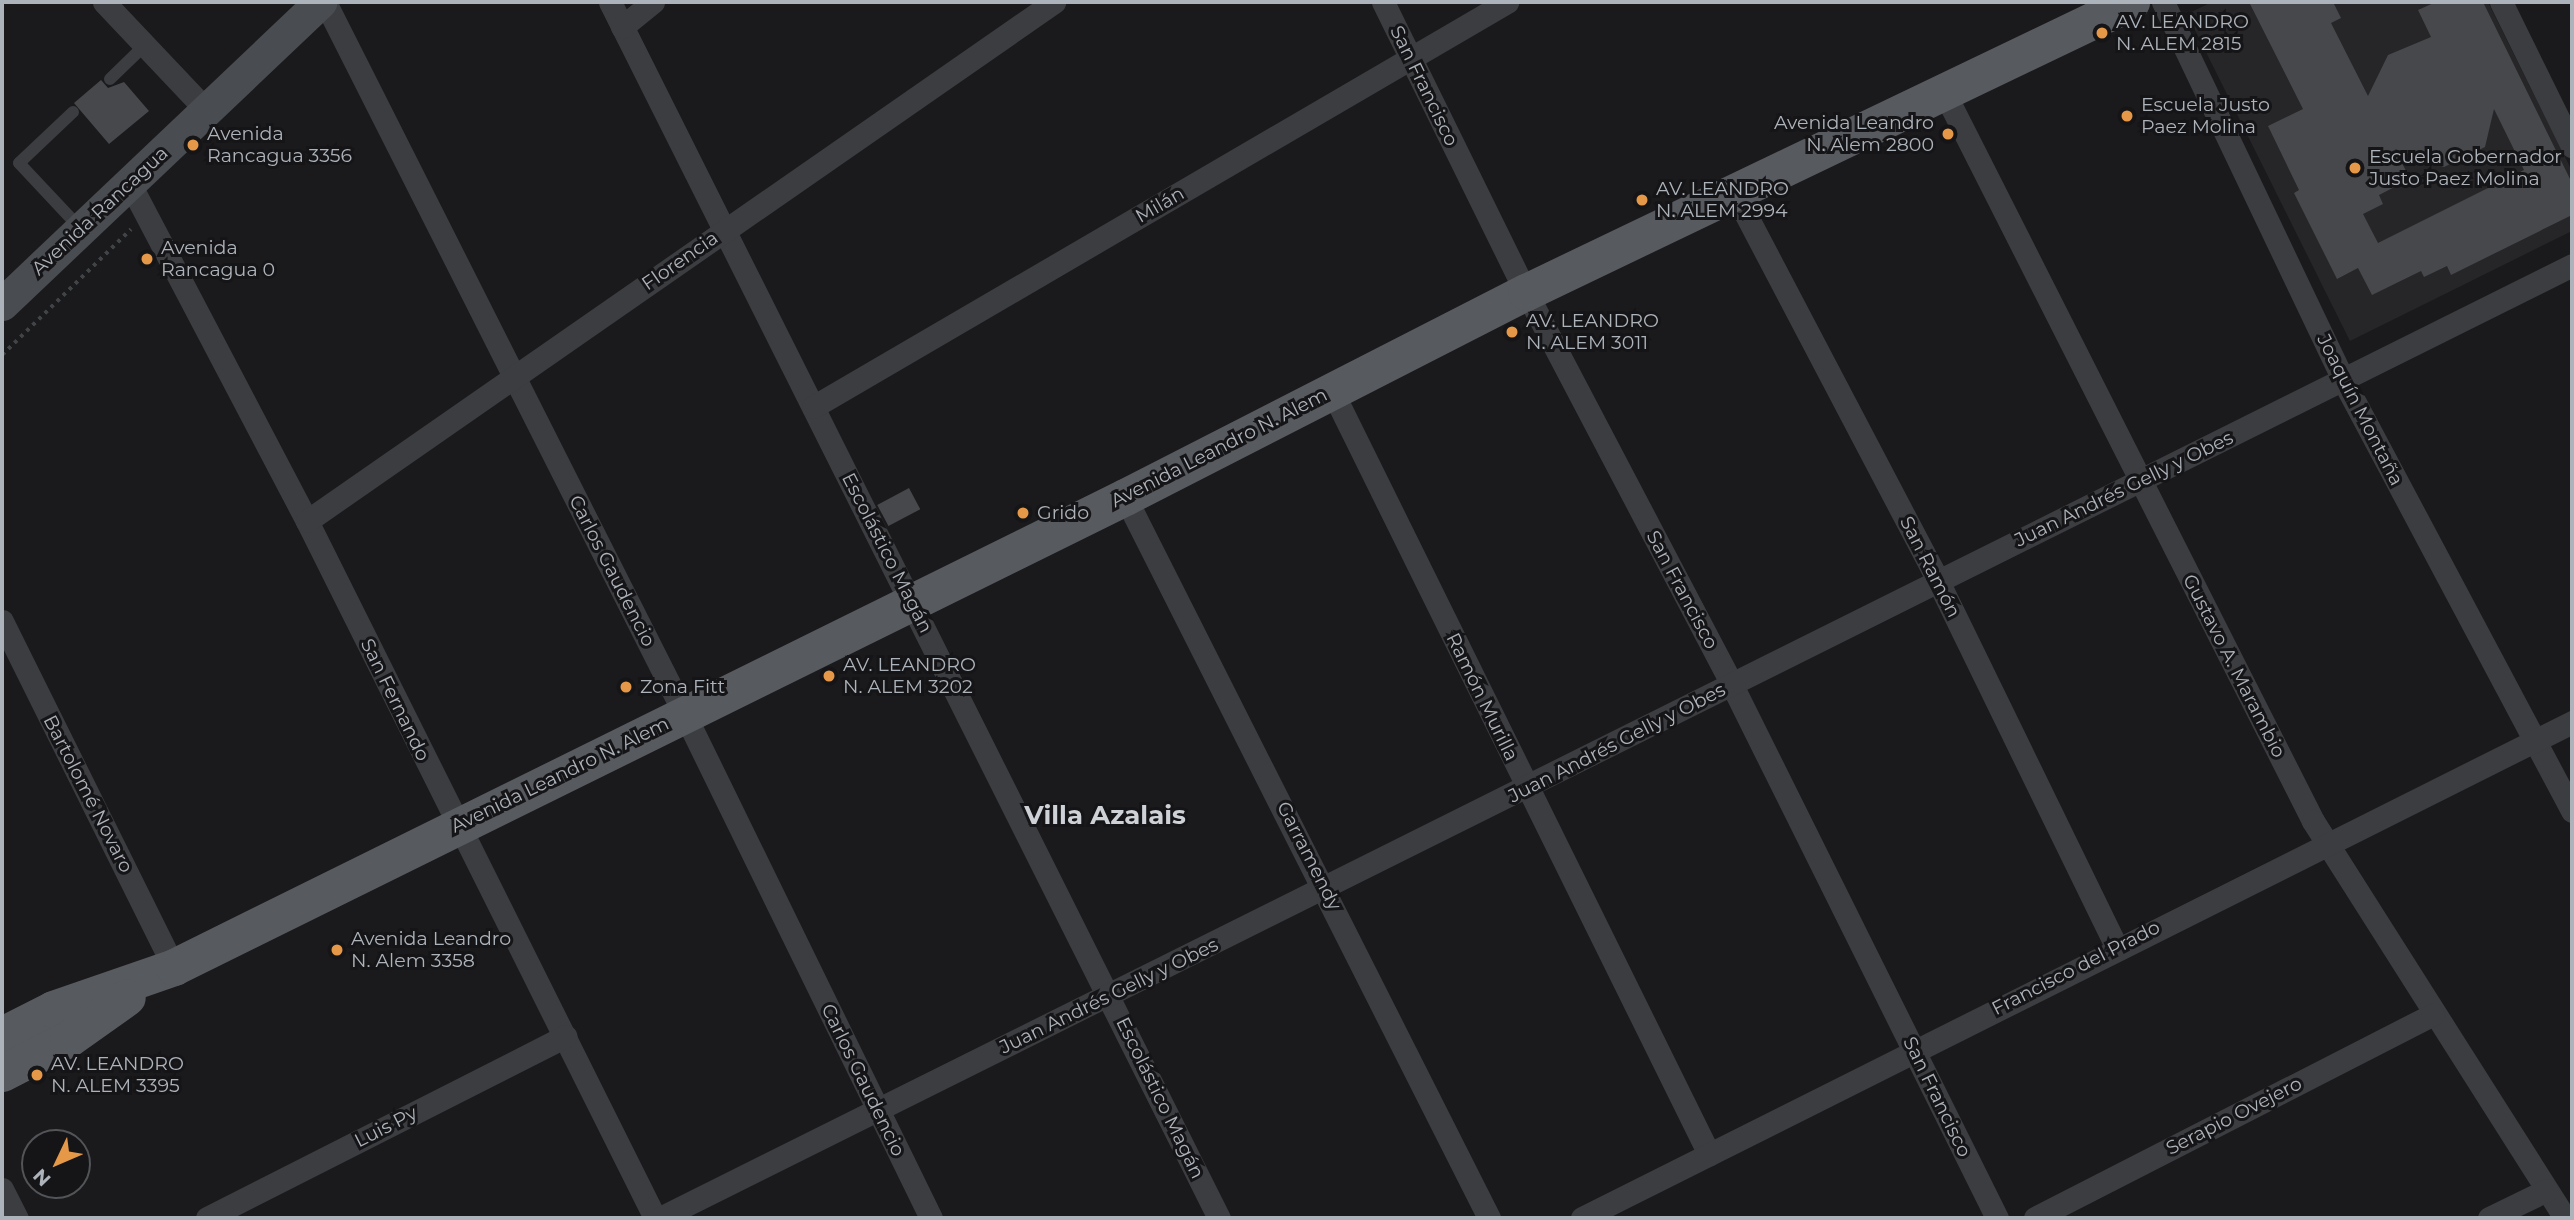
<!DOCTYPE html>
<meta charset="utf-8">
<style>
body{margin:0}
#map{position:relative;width:2574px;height:1220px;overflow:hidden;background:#1a1a1c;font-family:Montserrat,sans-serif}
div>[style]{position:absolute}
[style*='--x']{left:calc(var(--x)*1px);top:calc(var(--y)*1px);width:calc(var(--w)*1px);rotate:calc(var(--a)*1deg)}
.built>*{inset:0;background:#262629}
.building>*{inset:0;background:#47484b;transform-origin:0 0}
.path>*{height:3.5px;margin-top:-1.75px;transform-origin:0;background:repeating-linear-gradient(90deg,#414447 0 3.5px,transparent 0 8.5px)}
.lane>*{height:12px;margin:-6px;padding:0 6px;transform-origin:6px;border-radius:6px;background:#3b3d40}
.street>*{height:23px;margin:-11.5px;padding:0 11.5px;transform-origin:11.5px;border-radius:11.5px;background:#3b3d40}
.secondary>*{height:33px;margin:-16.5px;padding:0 16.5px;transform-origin:16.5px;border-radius:16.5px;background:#494c50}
.primary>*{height:37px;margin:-18.5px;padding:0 18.5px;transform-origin:18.5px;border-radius:18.5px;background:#575a5f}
.dots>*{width:19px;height:19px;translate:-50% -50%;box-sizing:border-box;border:4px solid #151517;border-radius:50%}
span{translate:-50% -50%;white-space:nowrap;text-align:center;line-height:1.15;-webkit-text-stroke:6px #151517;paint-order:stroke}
.poi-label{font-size:19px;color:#adb3ba}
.left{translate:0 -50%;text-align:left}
.right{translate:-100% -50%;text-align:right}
.street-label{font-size:19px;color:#adb3ba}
.district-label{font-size:26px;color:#ced1d6;font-weight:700}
.frame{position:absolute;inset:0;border:4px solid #adb3ba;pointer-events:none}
.north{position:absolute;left:21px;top:1129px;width:70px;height:70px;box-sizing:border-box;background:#151517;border:2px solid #525458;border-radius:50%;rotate:226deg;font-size:19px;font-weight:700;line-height:28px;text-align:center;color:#adb3ba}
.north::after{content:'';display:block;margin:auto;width:24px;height:32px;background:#e59848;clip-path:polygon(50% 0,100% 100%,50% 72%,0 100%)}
</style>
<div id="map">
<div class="built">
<div style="clip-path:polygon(2212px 2px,2488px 2px,2572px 171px,2572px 231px,2350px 341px,2187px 14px)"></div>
</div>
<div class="building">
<div style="clip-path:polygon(evenodd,2249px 2px,2333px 2px,2341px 18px,2331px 23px,2368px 96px,2388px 55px,2431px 37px,2418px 10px,2436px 2px,2483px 2px,2572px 183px,2572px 215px,2451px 275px,2447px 266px,2424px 277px,2421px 271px,2372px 295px,2358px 268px,2337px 279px,2294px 193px,2299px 190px,2268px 126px,2303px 109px,2249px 2px,2494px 109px,2524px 170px,2378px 243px,2363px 214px,2383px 204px,2379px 195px,2410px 179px,2395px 149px,2444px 167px,2485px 147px,2494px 109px)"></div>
<div style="clip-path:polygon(101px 80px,108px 88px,124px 82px,149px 111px,109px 144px,74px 103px)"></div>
<div style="left:909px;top:488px;width:24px;height:36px;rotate:62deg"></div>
</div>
<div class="path">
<div style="--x:2;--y:355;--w:180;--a:-44.3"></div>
</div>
<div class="lane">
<div style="--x:110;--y:79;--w:49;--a:-44.2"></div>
<div style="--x:73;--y:112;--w:74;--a:136.6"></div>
<div style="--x:19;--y:163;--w:91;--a:46.8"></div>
</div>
<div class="street">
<div style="--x:104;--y:2;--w:149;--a:46.6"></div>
<div style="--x:325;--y:2;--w:796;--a:63.21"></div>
<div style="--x:684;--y:713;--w:562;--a:63.94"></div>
<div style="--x:610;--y:2;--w:1360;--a:63.4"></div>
<div style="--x:1383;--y:2;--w:323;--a:63.8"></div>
<div style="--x:1526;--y:292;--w:444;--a:62.3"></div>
<div style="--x:1732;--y:685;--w:595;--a:63.56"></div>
<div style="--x:2163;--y:2;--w:419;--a:64.5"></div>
<div style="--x:2343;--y:380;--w:488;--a:62"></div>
<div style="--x:2501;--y:2;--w:161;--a:63.8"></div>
<div style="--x:622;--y:27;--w:40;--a:-39"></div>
<div style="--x:1943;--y:90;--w:819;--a:63.15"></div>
<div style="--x:2313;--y:821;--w:470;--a:57.6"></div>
<div style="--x:130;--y:184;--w:381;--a:62.3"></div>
<div style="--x:307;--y:521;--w:779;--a:63.47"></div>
<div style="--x:1733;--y:190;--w:441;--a:62.3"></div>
<div style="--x:1938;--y:581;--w:408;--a:64"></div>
<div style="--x:1329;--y:392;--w:14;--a:51"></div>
<div style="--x:1338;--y:403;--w:838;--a:63.71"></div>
<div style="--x:813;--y:407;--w:804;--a:-30.27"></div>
<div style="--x:1125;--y:497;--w:808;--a:63.21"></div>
<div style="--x:307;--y:521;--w:910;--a:-34.79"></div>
<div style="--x:2;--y:621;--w:386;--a:63.6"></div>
<div style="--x:2;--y:1189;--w:33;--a:63"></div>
<div style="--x:207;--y:1218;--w:402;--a:-26.9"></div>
<div style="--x:660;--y:1218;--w:2136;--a:-26.49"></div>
<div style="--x:1582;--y:1218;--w:1107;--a:-26.61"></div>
<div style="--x:2035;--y:1218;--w:447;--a:-27.1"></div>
<div style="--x:2489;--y:1218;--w:64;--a:-25.8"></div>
</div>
<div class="secondary">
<div style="--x:2;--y:304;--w:439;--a:-43.5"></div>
</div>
<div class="primary">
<div style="--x:2;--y:1035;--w:57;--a:-27"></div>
<div style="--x:53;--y:1009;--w:128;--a:-19.1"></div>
<div style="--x:174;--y:967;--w:1061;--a:-26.3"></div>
<div style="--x:1125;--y:497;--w:450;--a:-27.1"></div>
<div style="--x:1526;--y:292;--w:671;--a:-25.61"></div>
<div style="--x:2;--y:1073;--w:74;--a:-27.3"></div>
<div style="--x:68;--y:1039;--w:72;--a:-35.4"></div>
</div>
<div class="dots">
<div style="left:2102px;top:33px;background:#e59848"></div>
<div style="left:2127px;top:116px;background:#e59848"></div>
<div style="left:1948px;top:134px;background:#e59848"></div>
<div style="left:193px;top:145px;background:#e59848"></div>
<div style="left:2355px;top:168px;background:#e59848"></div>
<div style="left:1642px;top:200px;background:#e59848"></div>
<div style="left:147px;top:259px;background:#e59848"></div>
<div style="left:1512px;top:332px;background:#e59848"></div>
<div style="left:1023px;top:513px;background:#e59848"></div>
<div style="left:829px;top:676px;background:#e59848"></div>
<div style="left:626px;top:687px;background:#e59848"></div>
<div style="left:337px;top:950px;background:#e59848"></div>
<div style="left:37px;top:1075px;background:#e59848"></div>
</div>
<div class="poi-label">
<span class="left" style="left:2116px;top:33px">AV. LEANDRO<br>N. ALEM 2815</span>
<span class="left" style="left:2141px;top:116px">Escuela Justo<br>Paez Molina</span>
<span class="right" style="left:1934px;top:134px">Avenida Leandro<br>N. Alem 2800</span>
<span class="left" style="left:207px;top:145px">Avenida<br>Rancagua 3356</span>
<span class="left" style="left:2369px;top:168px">Escuela Gobernador<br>Justo Paez Molina</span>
<span class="left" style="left:1656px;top:200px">AV. LEANDRO<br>N. ALEM 2994</span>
<span class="left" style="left:161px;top:259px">Avenida<br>Rancagua 0</span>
<span class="left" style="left:1526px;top:332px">AV. LEANDRO<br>N. ALEM 3011</span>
<span class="left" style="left:1037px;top:513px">Grido</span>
<span class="left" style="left:843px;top:676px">AV. LEANDRO<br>N. ALEM 3202</span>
<span class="left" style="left:640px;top:687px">Zona Fitt</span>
<span class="left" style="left:351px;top:950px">Avenida Leandro<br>N. Alem 3358</span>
<span class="left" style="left:51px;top:1075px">AV. LEANDRO<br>N. ALEM 3395</span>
</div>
<div class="street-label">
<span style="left:1424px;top:86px;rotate:64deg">San Francisco</span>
<span style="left:1160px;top:205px;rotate:-30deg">Milán</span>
<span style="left:100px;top:211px;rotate:-43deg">Avenida Rancagua</span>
<span style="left:680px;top:261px;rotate:-35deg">Florencia</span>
<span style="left:2360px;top:410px;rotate:63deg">Joaquín Montaña</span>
<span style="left:1219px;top:448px;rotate:-27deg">Avenida Leandro N. Alem</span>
<span style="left:2124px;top:489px;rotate:-26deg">Juan Andrés Gelly y Obes</span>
<span style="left:887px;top:553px;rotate:63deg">Escolástico Magán</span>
<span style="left:1930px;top:567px;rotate:63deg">San Ramón</span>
<span style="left:612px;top:571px;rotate:63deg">Carlos Gaudencio</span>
<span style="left:1682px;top:590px;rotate:62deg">San Francisco</span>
<span style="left:2234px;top:666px;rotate:63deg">Gustavo A. Marambio</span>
<span style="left:1482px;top:697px;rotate:64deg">Ramón Murilla</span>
<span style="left:395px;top:700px;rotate:64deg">San Fernando</span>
<span style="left:1617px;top:743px;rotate:-27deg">Juan Andrés Gelly y Obes</span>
<span style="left:560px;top:775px;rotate:-26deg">Avenida Leandro N. Alem</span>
<span style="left:88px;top:794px;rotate:63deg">Bartolomé Novaro</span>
<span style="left:1309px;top:856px;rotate:63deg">Garramendy</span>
<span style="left:2076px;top:968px;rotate:-27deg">Francisco del Prado</span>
<span style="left:1109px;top:996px;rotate:-26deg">Juan Andrés Gelly y Obes</span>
<span style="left:863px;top:1080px;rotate:64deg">Carlos Gaudencio</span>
<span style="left:1937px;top:1097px;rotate:64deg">San Francisco</span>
<span style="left:1160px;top:1098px;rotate:64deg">Escolástico Magán</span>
<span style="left:2234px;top:1116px;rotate:-27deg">Serapio Ovejero</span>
<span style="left:386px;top:1127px;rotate:-27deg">Luis Py</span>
</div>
<div class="district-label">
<span style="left:1105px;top:816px">Villa Azalais</span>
</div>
<div class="frame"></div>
<div class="north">N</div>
</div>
